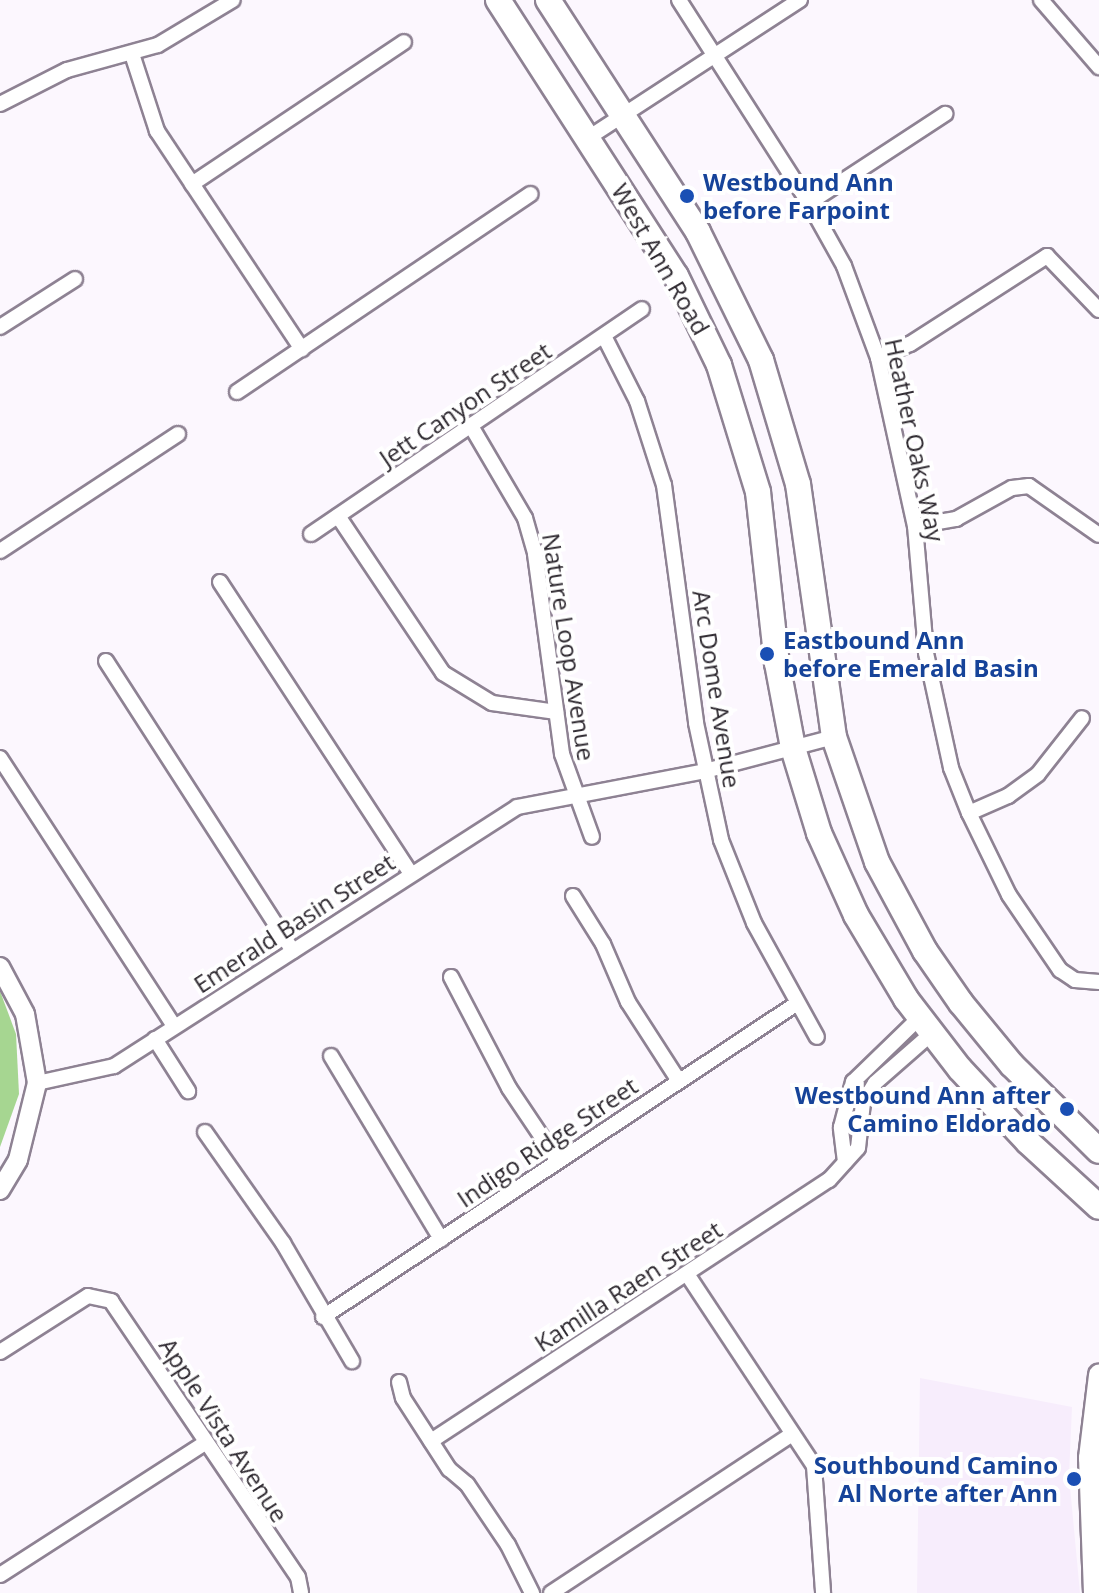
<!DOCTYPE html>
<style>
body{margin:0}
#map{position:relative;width:1099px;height:1593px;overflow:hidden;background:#fcf7fe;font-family:"Open Sans",sans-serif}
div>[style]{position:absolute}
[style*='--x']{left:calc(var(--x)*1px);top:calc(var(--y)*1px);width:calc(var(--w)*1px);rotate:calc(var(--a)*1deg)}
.built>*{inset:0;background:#f7edfc}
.green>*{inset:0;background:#a6d691}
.roads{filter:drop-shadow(2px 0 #8e8293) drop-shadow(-2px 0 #8e8293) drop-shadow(0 2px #8e8293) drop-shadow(0 -2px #8e8293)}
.minor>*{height:14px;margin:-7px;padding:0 7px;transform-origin:7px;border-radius:7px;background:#fff}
.tertiary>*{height:18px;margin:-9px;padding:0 9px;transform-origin:9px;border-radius:9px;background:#fff}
.secondary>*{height:20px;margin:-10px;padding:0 10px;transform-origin:10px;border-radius:10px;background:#fff}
.primary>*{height:24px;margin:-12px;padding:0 12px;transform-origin:12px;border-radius:12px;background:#fff}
.dots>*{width:22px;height:22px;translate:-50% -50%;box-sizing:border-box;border:4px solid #fff;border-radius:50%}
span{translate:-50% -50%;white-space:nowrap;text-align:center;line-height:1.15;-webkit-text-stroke:8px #fff;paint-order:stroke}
.transit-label{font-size:24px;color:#164399;font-weight:700}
.left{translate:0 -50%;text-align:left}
.right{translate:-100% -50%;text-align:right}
.street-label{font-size:24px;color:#2c272e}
</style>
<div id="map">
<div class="built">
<div style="clip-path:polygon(920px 1378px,1072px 1407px,1069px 1476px,1080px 1593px,917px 1593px)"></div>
</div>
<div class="green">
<div style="clip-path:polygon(0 991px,16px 1034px,19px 1094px,0 1147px)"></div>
</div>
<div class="roads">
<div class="minor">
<div style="--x:679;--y:0;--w:241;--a:57.4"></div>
<div style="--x:809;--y:203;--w:72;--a:60.9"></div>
<div style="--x:844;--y:266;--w:98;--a:69.7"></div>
<div style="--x:878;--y:358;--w:172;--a:77.6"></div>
<div style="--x:915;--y:526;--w:127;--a:85"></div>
<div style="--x:926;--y:653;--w:118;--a:77.7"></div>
<div style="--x:951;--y:768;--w:48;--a:68.2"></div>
<div style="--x:969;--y:813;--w:91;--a:64"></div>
<div style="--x:1009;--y:895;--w:91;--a:55.8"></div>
<div style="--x:1060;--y:970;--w:18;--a:34"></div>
<div style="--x:1075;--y:980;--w:24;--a:5"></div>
<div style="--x:1041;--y:0;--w:89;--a:49.1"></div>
<div style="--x:132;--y:54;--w:81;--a:72"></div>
<div style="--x:157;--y:131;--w:262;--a:56.4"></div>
<div style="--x:0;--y:104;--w:75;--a:-26.9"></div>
<div style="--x:67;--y:70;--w:94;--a:-15.4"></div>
<div style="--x:158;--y:45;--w:87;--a:-31"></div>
<div style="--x:588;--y:138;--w:253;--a:-33.1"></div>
<div style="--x:192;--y:184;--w:255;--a:-33.8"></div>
<div style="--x:809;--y:203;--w:163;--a:-33.2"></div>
<div style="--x:0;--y:327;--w:89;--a:-32.6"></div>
<div style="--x:605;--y:338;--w:71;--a:63.1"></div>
<div style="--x:637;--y:401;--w:88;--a:72.2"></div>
<div style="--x:664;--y:485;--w:240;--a:82.3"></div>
<div style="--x:696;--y:723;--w:120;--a:77.9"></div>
<div style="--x:721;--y:840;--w:89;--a:68.3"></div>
<div style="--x:754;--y:923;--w:130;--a:61.1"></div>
<div style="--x:878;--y:358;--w:35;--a:-24"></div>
<div style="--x:910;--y:344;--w:163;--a:-32.7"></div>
<div style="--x:1047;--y:256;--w:75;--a:46.1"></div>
<div style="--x:237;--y:392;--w:354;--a:-34"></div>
<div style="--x:471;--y:426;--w:107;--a:59.6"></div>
<div style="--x:525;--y:518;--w:37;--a:74"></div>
<div style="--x:535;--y:554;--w:202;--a:82.3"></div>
<div style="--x:562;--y:754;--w:88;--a:70.1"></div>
<div style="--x:338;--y:516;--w:189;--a:56.2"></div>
<div style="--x:443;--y:673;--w:57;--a:31.5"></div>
<div style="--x:492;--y:703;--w:65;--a:8"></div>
<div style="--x:915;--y:526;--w:42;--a:-9.7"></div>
<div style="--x:956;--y:519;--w:64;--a:-29"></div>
<div style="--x:1012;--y:488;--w:17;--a:-7"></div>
<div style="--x:1029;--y:486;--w:85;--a:35"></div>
<div style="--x:311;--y:534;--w:400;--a:-34.2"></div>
<div style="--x:0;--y:551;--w:213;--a:-33.3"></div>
<div style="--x:220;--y:582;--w:349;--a:56.8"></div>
<div style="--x:106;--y:661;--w:345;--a:57.2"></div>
<div style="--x:0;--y:758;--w:320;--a:57"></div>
<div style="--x:969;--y:813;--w:43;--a:-23.6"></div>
<div style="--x:1008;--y:796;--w:37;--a:-36"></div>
<div style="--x:1038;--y:774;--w:71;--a:-51.8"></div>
<div style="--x:573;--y:896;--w:57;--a:58"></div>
<div style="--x:603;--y:944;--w:63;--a:66.7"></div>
<div style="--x:628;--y:1002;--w:94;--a:57.2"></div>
<div style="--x:451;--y:977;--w:125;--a:62.4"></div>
<div style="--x:509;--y:1088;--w:88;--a:56.1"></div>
<div style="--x:155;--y:1039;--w:62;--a:57.6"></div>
<div style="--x:331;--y:1056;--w:214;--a:59"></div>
<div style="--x:37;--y:1083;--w:79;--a:-12.4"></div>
<div style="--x:114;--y:1066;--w:479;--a:-32.7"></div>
<div style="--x:517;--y:807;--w:191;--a:-10.8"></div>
<div style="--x:705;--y:771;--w:133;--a:-14.8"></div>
<div style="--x:205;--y:1132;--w:136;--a:54.9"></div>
<div style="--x:283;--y:1243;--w:137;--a:59.7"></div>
<div style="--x:845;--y:1162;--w:35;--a:-97"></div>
<div style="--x:841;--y:1127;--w:47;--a:-75.1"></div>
<div style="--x:853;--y:1082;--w:92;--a:-44.1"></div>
<div style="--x:687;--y:1274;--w:230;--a:56.5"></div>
<div style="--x:814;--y:1466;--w:127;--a:85.9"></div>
<div style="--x:323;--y:1317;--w:567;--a:-33.49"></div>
<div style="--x:0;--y:1352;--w:104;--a:-32.5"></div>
<div style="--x:88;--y:1296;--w:24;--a:12"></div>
<div style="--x:111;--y:1301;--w:333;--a:55.9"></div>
<div style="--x:298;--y:1577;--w:16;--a:79"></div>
<div style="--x:399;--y:1382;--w:16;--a:76"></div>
<div style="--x:403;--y:1398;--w:85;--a:57.1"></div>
<div style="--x:449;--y:1469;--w:23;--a:40"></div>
<div style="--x:467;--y:1484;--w:73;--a:56.1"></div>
<div style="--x:508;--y:1545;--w:54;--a:63.4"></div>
<div style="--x:431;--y:1441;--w:476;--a:-33.3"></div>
<div style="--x:829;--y:1180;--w:43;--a:-47.8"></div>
<div style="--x:858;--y:1148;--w:45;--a:-83.7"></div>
<div style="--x:863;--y:1103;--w:23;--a:-59"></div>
<div style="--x:875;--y:1083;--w:74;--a:-41.2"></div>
<div style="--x:0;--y:1575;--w:245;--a:-32.8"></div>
<div style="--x:551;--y:1593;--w:289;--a:-33.4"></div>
</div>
<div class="tertiary">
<div style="--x:0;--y:967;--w:53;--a:62"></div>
<div style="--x:25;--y:1014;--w:70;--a:80.1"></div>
<div style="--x:37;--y:1083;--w:79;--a:103.9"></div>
<div style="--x:18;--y:1160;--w:35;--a:121"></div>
</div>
<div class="secondary">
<div style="--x:1094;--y:1593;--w:135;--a:-92.1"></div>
<div style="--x:1089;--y:1458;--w:84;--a:-83.1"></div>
</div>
<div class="primary">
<div style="--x:498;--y:0;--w:328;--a:57.2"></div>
<div style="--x:676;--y:276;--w:99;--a:64.2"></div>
<div style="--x:719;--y:365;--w:133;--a:72.9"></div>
<div style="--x:758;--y:492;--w:172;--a:83.7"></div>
<div style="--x:777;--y:663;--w:86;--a:79.3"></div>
<div style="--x:793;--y:748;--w:89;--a:73"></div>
<div style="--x:819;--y:833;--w:90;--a:65.7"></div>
<div style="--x:856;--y:915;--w:98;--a:59.2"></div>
<div style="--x:906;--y:999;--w:88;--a:52.4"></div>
<div style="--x:960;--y:1069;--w:100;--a:47"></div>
<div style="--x:1028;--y:1142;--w:96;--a:42.5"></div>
<div style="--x:548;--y:0;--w:276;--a:57.1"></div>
<div style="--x:698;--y:232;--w:143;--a:63.8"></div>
<div style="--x:761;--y:360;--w:129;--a:73.4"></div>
<div style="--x:798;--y:484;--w:256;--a:81.9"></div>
<div style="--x:834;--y:737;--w:132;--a:71"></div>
<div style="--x:877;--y:862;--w:101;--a:61.7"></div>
<div style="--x:925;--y:951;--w:63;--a:55.3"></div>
<div style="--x:961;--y:1003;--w:80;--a:50.6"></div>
<div style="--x:1012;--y:1065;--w:122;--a:44.7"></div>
</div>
</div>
<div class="dots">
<div style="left:687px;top:196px;background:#1a4fb4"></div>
<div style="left:767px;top:654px;background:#1a4fb4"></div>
<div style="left:1067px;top:1109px;background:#1a4fb4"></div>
<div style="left:1074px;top:1479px;background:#1a4fb4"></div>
</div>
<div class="transit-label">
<span class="left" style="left:703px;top:196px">Westbound Ann<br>before Farpoint</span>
<span class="left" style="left:783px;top:654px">Eastbound Ann<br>before Emerald Basin</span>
<span class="right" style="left:1051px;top:1109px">Westbound Ann after<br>Camino Eldorado</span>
<span class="right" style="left:1058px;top:1479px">Southbound Camino<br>Al Norte after Ann</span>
</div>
<div class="street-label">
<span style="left:661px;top:259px;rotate:60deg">West Ann Road</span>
<span style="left:465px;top:404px;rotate:-34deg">Jett Canyon Street</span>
<span style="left:915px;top:440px;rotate:78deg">Heather Oaks Way</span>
<span style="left:569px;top:647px;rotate:81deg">Nature Loop Avenue</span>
<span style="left:717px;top:689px;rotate:81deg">Arc Dome Avenue</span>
<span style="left:294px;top:923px;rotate:-33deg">Emerald Basin Street</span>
<span style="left:547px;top:1142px;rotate:-34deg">Indigo Ridge Street</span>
<span style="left:628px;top:1286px;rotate:-33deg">Kamilla Raen Street</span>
<span style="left:224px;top:1430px;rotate:57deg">Apple Vista Avenue</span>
</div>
</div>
